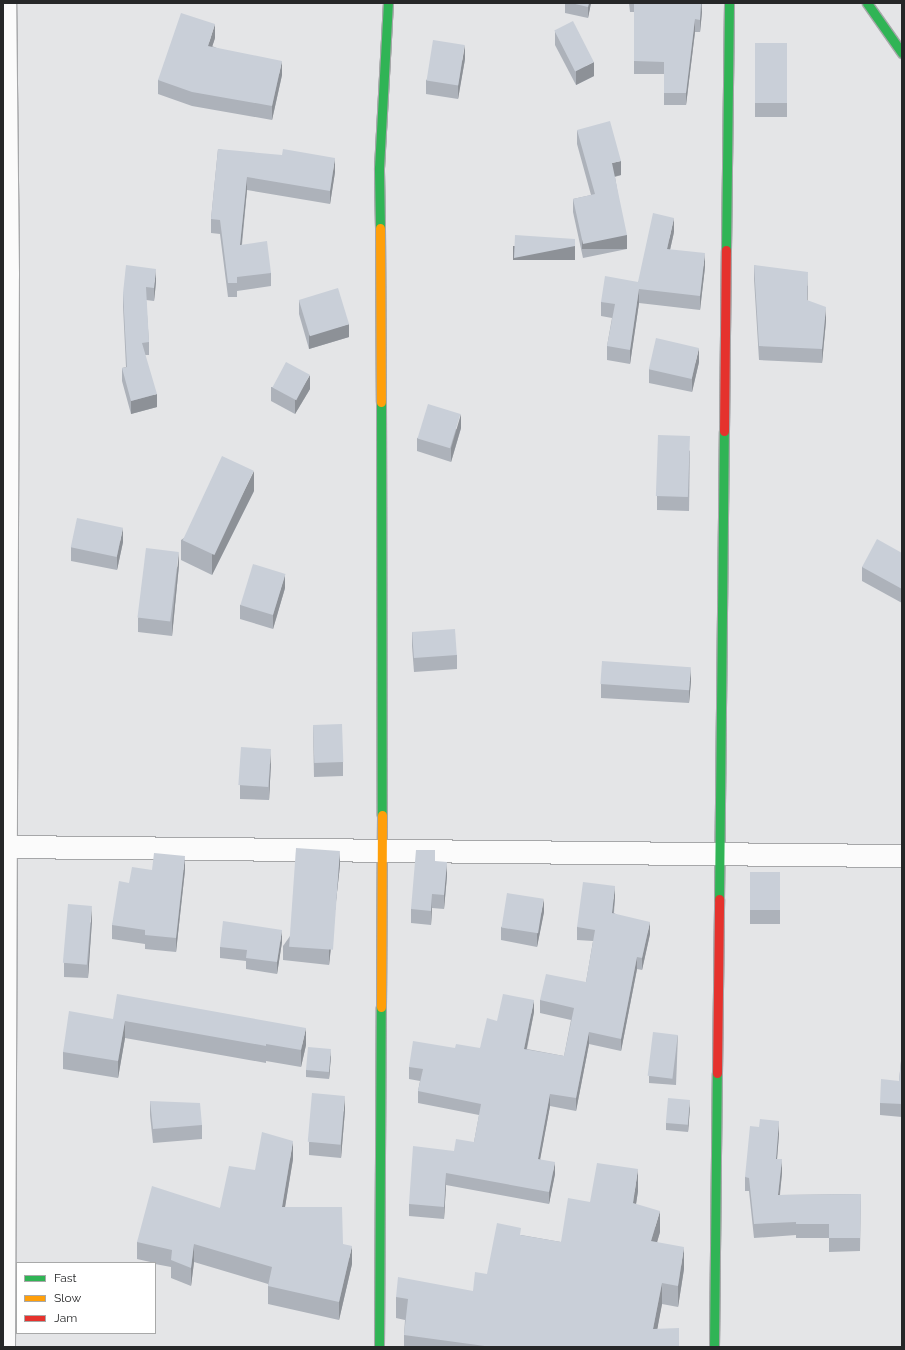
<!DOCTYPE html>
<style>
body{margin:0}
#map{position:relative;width:905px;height:1350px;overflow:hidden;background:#e4e5e7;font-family:Raleway,sans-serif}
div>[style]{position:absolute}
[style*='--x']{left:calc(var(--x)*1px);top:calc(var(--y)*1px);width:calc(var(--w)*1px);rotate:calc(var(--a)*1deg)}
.roads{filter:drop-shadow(1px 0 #a6a7a9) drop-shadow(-1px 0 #a6a7a9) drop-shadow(0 1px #a6a7a9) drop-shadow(0 -1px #a6a7a9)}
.street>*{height:22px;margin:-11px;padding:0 11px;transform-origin:11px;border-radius:11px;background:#fbfbfb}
.fast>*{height:9px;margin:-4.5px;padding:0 4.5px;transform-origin:4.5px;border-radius:4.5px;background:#30b455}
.slow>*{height:9px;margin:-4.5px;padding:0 4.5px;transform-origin:4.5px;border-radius:4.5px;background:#ff9f0a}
.jam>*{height:9px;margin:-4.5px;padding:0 4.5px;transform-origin:4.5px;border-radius:4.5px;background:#e5322d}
.wall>*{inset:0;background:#adb2ba;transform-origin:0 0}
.shaded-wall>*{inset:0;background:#8d9197;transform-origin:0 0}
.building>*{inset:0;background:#c9cfd8;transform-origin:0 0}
span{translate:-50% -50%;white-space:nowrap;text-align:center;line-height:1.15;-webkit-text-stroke:3.5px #fff;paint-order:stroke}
.frame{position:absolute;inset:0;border:4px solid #262728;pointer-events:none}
.legend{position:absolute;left:16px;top:1262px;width:140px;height:72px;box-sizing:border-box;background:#fff;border:1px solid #a8a9a9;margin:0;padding:5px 7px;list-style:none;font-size:12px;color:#262728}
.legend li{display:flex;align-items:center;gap:8px;height:20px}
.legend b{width:20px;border:1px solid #a8a9a9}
</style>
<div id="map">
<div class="roads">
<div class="street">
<div style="--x:6;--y:847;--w:896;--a:0.58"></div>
<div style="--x:4;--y:1347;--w:1072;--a:-89.79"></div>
<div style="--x:8;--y:275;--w:272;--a:-90.6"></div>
</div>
<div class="fast">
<div style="--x:867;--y:3;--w:61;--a:55"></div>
<div style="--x:380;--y:228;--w:60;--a:-91"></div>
<div style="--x:379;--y:168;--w:165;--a:-86.9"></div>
<div style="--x:726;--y:250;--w:247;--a:-89.3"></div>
<div style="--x:381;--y:402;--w:413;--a:89.9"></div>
<div style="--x:719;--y:899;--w:468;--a:-89.4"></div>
<div style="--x:379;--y:1347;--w:340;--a:-89.7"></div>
<div style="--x:714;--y:1347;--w:274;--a:-89.4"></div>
</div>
<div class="slow">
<div style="--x:380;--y:228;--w:174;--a:89.7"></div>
<div style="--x:381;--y:1007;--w:192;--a:-89.7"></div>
</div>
<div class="jam">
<div style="--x:724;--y:431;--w:181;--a:-89.4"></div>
<div style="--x:717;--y:1073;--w:174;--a:-89.3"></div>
</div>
</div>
<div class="wall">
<div style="clip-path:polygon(565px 3px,591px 3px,588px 18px,565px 13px)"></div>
<div style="clip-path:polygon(629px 3px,702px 3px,702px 12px,700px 32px,695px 32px,686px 105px,664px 105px,664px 74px,634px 74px,634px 12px,630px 12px)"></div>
<div style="clip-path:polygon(555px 31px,594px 76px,576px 85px,555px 45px)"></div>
<div style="clip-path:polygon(215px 38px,212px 46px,282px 75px,272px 120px,192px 106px,158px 94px,158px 80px)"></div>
<div style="left:755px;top:43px;width:32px;height:74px"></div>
<div style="clip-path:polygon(465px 59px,458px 99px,426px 94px,426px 80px)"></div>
<div style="clip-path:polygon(577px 130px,621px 175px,615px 177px,627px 249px,583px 258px,573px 212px,573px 199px,591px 195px,577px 144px)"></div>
<div style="clip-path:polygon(218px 149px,335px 172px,330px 204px,247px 190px,242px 245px,271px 273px,271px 286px,237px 291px,237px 297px,228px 297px,220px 234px,211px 233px,211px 219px)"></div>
<div style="clip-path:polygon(674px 232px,670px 250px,705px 267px,700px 310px,639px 303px,630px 364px,607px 360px,607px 346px,612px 318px,601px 316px,601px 302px,638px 282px)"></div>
<div style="clip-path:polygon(754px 265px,808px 286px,807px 301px,826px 321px,822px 363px,759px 360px,754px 279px)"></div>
<div style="clip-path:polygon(156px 282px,154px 301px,146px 300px,149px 342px,149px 355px,145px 355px,157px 407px,131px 414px,122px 381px,122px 368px,126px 367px,123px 306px,123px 293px)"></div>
<div style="clip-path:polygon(299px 300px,349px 337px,309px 349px,299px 314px)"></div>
<div style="clip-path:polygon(699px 362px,692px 392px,649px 383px,649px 369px)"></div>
<div style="clip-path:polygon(271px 387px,310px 389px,295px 414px,271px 401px)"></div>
<div style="clip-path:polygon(461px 428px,451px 462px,417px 451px,417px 438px)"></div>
<div style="clip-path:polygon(690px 450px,689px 511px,657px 510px,657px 496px)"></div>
<div style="clip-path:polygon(254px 491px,212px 575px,181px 560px,181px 540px)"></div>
<div style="clip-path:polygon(123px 542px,117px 570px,71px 561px,71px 547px)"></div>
<div style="clip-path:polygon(902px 553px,902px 603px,862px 581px,862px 567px)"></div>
<div style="clip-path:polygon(179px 565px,172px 636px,138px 632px,138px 618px)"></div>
<div style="clip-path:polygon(285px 588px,273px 629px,240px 619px,240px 605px)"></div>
<div style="clip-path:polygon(412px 632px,457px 655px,457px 669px,414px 672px,412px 646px)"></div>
<div style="clip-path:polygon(691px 681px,689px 703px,601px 698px,601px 684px)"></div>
<div style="clip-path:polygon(313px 726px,343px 762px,343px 776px,314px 777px)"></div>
<div style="clip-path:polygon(271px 763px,269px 800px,240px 799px,240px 785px)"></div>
<div style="clip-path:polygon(435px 861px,447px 876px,444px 909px,432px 908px,431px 925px,411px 923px,411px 909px)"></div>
<div style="clip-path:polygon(340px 865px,329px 965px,283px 960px,283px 946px)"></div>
<div style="clip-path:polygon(152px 870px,185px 870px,176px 952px,145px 949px,145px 944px,112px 939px,112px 925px,129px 883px)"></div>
<div style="left:750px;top:872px;width:30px;height:52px"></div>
<div style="clip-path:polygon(615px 898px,614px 913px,650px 934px,642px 970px,637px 969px,621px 1051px,589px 1044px,576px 1111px,550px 1106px,540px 1159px,555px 1174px,549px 1204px,446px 1185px,444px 1219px,409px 1216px,409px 1204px,454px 1151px,474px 1142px,479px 1115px,418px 1103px,418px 1091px,420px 1081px,409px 1079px,409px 1067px,455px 1048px,480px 1048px,534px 1012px,527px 1049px,564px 1056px,571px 1020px,540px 1013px,540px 1000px,586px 982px,593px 941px,577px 940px,577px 927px)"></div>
<div style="clip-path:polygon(544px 912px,537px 947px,501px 940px,501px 927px)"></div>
<div style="clip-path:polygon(92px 920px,88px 978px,64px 977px,64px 963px)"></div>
<div style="clip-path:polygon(282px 942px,277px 974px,246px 969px,246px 961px,220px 958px,220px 947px)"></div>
<div style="clip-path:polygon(113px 1019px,306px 1045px,301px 1067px,266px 1061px,266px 1063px,125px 1038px,118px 1078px,63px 1069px,63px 1052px)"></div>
<div style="clip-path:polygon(678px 1035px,676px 1085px,649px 1083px,649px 1076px)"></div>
<div style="clip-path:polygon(902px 1051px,902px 1117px,880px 1115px,880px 1103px,899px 1081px)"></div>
<div style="clip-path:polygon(331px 1056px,329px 1079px,306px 1077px,306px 1070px)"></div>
<div style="clip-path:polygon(150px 1101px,202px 1125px,202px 1139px,153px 1143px,150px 1115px)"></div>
<div style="clip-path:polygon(690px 1107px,688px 1132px,666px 1130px,666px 1123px)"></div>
<div style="clip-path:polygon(345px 1110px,341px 1158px,309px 1155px,309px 1142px)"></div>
<div style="clip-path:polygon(779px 1134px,777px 1159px,782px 1173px,780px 1195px,861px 1194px,860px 1251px,829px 1252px,829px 1238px,796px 1238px,796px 1235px,754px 1238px,749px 1191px,745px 1191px,745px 1177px)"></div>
<div style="clip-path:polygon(293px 1159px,285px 1207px,343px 1244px,352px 1264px,339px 1320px,268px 1304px,268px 1284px,194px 1262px,191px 1286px,171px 1278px,171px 1267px,155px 1264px,155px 1263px,137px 1259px,137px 1242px,220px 1208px,255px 1170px)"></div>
<div style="clip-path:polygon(638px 1191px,636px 1204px,660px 1232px,657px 1242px,684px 1269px,678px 1307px,662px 1304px,657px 1329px,679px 1347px,404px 1347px,404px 1335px,405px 1320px,396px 1318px,396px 1297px,473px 1291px,521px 1235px,561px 1242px,590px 1202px)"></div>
</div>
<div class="shaded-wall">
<div style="clip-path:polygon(589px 3px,591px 3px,588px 18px,588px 7px)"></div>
<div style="clip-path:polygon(701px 3px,702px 12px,700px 32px,700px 20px)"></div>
<div style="clip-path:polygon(695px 19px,695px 32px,686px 105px,686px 93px)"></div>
<div style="clip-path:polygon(215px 24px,215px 38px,208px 60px,208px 46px)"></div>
<div style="clip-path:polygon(465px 45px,465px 59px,458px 99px,458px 85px)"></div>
<div style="clip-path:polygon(282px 61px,282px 75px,272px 120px,272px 106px)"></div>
<div style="clip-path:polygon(594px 62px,594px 76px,576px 85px,576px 71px)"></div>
<div style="clip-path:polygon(335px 158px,335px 172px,330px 204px,330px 191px)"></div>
<div style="clip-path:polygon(621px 161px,621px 175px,612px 177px,612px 163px)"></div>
<div style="clip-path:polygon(247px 177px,247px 190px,240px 259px,240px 245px)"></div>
<div style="clip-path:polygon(674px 218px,674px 232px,667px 263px,667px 249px)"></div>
<div style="left:627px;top:235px;width:14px;height:45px;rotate:90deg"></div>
<div style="left:575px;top:246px;width:14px;height:62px;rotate:90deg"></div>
<div style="clip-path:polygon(705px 253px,705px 267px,700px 310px,700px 296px)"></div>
<div style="clip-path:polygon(156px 269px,156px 282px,154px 301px,154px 288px)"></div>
<div style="clip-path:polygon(808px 272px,808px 286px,807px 314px,807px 300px)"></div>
<div style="clip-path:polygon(639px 289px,639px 303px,630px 364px,630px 350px)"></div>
<div style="clip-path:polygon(826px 307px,826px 321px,822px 363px,822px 349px)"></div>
<div style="clip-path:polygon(349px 324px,349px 337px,309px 349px,309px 335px)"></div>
<div style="clip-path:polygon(699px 348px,699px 362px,692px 392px,692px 378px)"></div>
<div style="clip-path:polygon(310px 375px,310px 389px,295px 414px,295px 400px)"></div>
<div style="clip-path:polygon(157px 394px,157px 407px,131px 414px,131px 401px)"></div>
<div style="clip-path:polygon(461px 414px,461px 428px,451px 462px,451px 448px)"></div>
<div style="clip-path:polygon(254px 471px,254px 491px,212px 575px,212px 555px)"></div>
<div style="clip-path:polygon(123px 528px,123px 542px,117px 570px,117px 556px)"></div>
<div style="clip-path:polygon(179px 552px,179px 565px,172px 636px,172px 622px)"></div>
<div style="clip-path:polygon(285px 574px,285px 588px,273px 629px,273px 615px)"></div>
<div style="clip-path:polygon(691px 667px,691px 681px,689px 703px,689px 690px)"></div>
<div style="clip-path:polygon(271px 749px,271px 763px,269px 800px,269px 786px)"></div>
<div style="clip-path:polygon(340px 851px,340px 865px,329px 965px,329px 951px)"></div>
<div style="clip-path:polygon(185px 856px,185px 870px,176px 952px,176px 938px)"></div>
<div style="clip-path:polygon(447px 862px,447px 876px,444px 909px,444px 895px)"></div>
<div style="clip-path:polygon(615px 886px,615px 898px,612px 925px,612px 913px)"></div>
<div style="clip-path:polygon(432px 894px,432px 908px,431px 925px,431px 911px)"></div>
<div style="clip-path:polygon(544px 899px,544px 912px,537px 947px,537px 934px)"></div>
<div style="clip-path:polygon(92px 906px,92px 920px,88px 978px,88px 965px)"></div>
<div style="clip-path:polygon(650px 922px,650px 934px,642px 970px,642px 958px)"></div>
<div style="clip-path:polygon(282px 930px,282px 942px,277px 974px,277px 962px)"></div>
<div style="clip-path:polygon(637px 957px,637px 969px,621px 1051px,621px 1039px)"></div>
<div style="clip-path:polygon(534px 1000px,534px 1012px,524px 1061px,524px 1049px)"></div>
<div style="clip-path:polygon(125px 1021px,125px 1038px,118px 1078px,118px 1061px)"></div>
<div style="clip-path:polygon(306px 1028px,306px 1045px,301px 1067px,301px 1050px)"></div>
<div style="clip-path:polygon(589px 1032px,589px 1044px,576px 1111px,576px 1098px)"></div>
<div style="clip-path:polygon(331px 1049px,331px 1056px,329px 1079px,329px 1072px)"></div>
<div style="clip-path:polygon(550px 1094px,550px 1106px,538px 1171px,538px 1159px)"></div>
<div style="clip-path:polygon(345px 1096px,345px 1110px,341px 1158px,341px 1144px)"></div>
<div style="clip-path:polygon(690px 1100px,690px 1107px,688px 1132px,688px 1125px)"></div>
<div style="clip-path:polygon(779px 1121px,779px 1134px,776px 1172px,776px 1159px)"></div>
<div style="clip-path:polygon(293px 1141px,293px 1159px,282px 1225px,282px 1207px)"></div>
<div style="clip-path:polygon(782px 1159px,782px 1173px,778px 1209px,778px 1195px)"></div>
<div style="clip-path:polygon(555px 1162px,555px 1174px,549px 1204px,549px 1192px)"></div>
<div style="clip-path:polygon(638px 1169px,638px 1191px,633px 1224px,633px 1203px)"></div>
<div style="clip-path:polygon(446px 1173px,446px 1185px,444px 1219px,444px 1207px)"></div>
<div style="clip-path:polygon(660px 1211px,660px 1232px,651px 1263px,651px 1241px)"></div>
<div style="clip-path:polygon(194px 1244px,194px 1262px,191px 1286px,191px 1268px)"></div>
<div style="clip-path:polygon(352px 1246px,352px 1264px,339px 1320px,339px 1302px)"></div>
<div style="clip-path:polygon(684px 1247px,684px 1269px,678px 1307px,678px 1286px)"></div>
<div style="clip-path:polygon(662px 1283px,662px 1304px,654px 1347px,653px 1329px)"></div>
</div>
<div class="building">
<div style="clip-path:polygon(571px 3px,589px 3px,588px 7px)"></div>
<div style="clip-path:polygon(634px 3px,701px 3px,700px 20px,695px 19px,686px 93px,664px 93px,664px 62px,634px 61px)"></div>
<div style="clip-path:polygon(181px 13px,215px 24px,208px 46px,282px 61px,272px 106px,192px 92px,158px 80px)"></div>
<div style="left:573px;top:21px;width:46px;height:21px;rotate:63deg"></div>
<div style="left:433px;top:40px;width:32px;height:41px;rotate:9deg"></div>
<div style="left:755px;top:43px;width:32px;height:60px"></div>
<div style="clip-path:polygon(610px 121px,621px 161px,612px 163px,627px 235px,583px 244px,573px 199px,595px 194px,577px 130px)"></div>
<div style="clip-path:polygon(218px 149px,282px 155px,283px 149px,335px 158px,330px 191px,247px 177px,240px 245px,267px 241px,271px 273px,237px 277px,237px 283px,228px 283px,220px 220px,211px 219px)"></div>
<div style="clip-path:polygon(653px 213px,674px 218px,667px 249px,705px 253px,700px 296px,639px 289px,630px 350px,607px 346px,615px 304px,601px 302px,605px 276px,638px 282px)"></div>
<div style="clip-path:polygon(515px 235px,575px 239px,575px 246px,514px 258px)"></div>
<div style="clip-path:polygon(126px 265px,156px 269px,154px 288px,146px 287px,149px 342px,142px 343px,157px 394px,131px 401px,122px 368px,127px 367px,123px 293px)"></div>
<div style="clip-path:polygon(754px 265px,808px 272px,807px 300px,826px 307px,822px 349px,759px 346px)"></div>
<div style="left:338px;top:288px;width:38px;height:41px;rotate:73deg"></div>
<div style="left:656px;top:338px;width:44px;height:32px;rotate:13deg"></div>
<div style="left:286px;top:362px;width:27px;height:29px;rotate:28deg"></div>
<div style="left:428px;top:404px;width:34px;height:36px;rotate:17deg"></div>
<div style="left:658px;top:435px;width:32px;height:61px;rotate:2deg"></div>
<div style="left:222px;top:456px;width:35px;height:93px;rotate:25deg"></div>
<div style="left:77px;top:518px;width:47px;height:30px;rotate:12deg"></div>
<div style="clip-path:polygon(877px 539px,902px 553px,902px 589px,862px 567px)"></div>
<div style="left:146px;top:548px;width:33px;height:70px;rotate:7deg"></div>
<div style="left:253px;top:564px;width:34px;height:43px;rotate:17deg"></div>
<div style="left:455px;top:629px;width:26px;height:43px;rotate:86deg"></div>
<div style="left:602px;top:661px;width:89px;height:23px;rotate:4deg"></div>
<div style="left:342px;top:724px;width:38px;height:29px;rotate:88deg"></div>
<div style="left:241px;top:747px;width:30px;height:38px;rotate:4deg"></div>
<div style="left:296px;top:848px;width:44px;height:99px;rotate:4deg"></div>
<div style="clip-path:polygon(416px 850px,435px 850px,435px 861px,447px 862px,444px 895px,432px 894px,431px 911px,411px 909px)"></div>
<div style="clip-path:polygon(154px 853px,185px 856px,176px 938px,145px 935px,145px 930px,112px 925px,119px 881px,129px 883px,132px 867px,152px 870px)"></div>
<div style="left:750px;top:872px;width:30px;height:38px"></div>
<div style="clip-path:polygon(583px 882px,615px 886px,612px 913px,650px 922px,642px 958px,637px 957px,621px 1039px,589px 1032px,576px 1098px,550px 1094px,538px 1159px,555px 1162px,549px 1192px,446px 1173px,444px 1207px,409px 1204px,413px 1146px,454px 1151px,456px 1139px,474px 1142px,481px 1104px,418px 1091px,423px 1069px,409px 1067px,413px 1041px,455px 1048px,456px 1044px,480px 1048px,487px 1018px,497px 1021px,503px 994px,534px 1000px,524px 1049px,564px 1056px,574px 1008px,540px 1000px,546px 974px,586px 982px,595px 930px,577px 927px)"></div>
<div style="left:507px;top:893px;width:37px;height:35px;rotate:9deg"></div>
<div style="left:68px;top:904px;width:24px;height:59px;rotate:5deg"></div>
<div style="clip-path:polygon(223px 921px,282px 930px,277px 962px,246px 958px,247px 950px,220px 947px)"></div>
<div style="clip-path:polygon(117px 994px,306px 1028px,301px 1050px,266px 1044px,266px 1046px,125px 1021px,118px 1061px,63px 1052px,69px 1011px,113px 1019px)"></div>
<div style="left:653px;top:1032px;width:25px;height:44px;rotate:7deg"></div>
<div style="left:308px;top:1047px;width:23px;height:23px;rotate:5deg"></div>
<div style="clip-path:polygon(902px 1051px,902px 1104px,880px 1103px,881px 1079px,899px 1081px)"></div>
<div style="left:312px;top:1093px;width:33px;height:49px;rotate:5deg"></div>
<div style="left:668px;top:1098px;width:22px;height:25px;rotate:5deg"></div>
<div style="clip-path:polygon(150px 1101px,200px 1103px,202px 1125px,153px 1129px)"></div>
<div style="clip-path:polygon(760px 1119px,779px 1121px,776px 1159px,782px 1159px,778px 1195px,861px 1194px,860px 1238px,829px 1238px,829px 1224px,796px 1224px,796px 1222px,754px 1224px,749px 1178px,745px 1177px,750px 1126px,759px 1127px)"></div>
<div style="clip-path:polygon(262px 1132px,293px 1141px,282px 1207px,342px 1207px,343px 1244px,352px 1246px,339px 1302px,268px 1286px,272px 1267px,194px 1244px,191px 1268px,171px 1260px,172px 1250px,137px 1242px,152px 1186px,220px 1208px,229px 1166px,255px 1170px)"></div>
<div style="clip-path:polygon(597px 1163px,638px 1169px,633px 1203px,660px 1211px,651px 1241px,684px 1247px,678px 1286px,662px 1283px,653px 1329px,679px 1328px,679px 1347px,492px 1347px,404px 1335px,408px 1299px,396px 1297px,398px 1277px,473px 1291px,475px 1272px,487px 1274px,497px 1223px,521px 1228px,520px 1235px,561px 1242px,568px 1198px,590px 1202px)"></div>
</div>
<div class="frame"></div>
<ul class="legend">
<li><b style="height:5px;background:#30b455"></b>Fast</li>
<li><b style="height:5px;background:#ff9f0a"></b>Slow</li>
<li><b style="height:5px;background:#e5322d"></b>Jam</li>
</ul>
</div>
